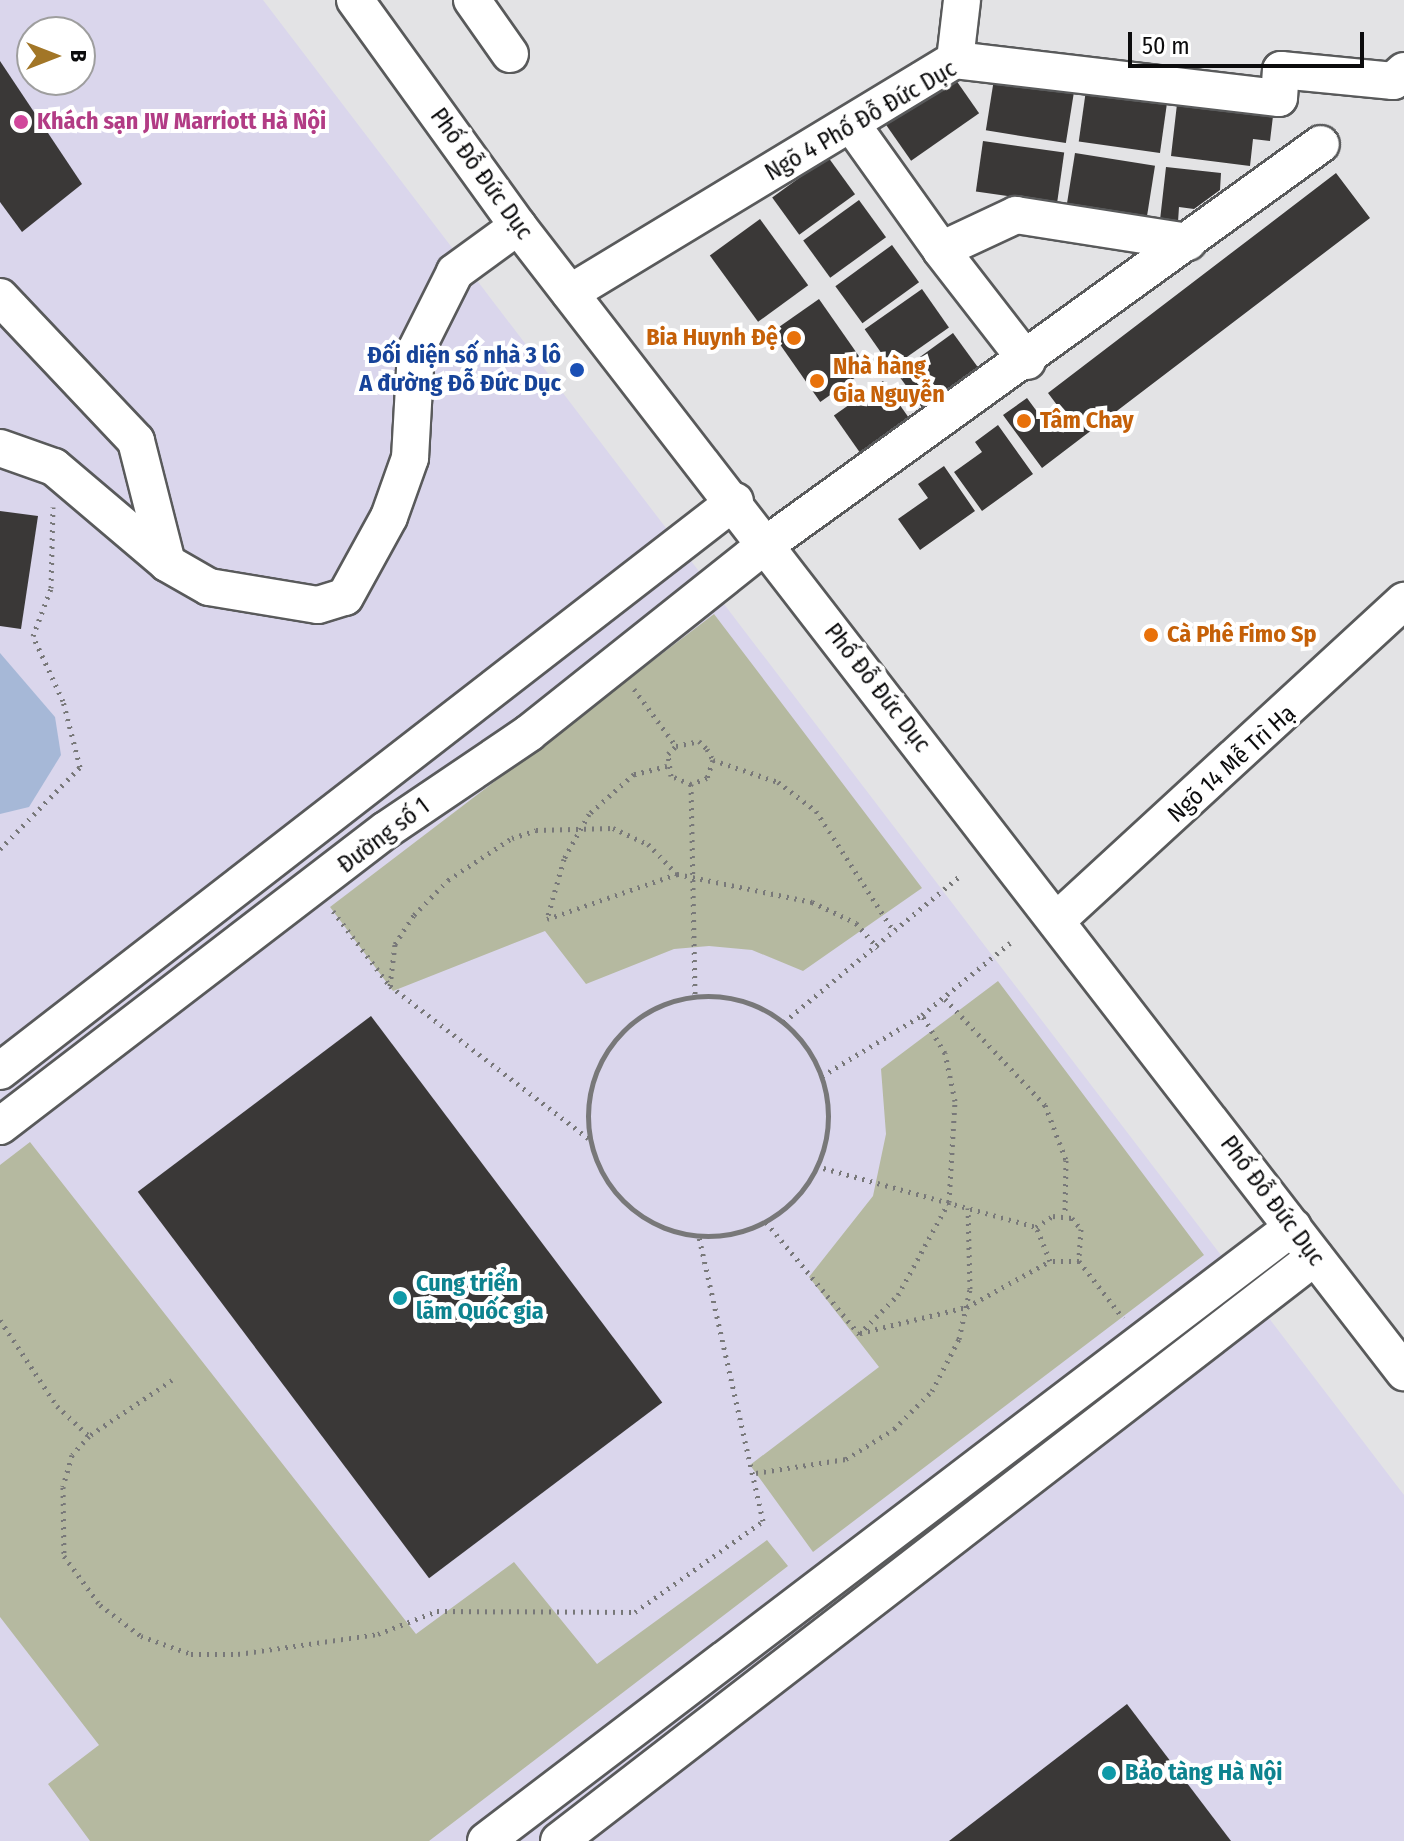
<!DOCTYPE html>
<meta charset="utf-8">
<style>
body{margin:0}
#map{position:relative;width:1404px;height:1841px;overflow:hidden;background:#e3e3e5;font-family:"Fira Sans Condensed",sans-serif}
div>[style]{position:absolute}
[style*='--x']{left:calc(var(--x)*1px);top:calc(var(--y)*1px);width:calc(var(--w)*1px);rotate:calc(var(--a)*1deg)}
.commercial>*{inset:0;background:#dad6ec}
.green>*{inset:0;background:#b5b9a0}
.water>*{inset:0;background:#a6b8d7}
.building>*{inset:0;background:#3a3837;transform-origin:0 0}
.path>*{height:5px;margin-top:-2.5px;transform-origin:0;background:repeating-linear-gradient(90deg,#787879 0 2px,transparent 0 8px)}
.path>.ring{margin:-2.5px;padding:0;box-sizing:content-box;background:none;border:5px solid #787879;border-radius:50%}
.roads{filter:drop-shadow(2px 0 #595a5b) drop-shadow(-2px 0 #595a5b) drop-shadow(0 2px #595a5b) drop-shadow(0 -2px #595a5b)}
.minor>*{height:36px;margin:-18px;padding:0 18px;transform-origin:18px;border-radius:18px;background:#fff}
.dots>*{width:22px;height:22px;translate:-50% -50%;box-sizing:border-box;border:4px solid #fff;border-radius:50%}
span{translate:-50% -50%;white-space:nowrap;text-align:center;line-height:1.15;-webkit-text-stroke:8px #fff;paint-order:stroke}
.street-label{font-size:24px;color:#0c0c0d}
.hotel-label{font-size:24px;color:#b23c85;font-weight:700}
.left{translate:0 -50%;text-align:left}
.food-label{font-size:24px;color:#c56008;font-weight:700}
.right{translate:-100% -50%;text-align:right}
.transit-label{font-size:24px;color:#164399;font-weight:700}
.culture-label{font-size:24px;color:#0d838f;font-weight:700}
.north{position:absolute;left:16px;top:16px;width:80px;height:80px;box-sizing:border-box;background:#fff;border:2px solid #9e9e9e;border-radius:50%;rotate:90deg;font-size:22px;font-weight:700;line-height:32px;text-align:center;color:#0c0c0d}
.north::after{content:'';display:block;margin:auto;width:28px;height:36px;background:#a27627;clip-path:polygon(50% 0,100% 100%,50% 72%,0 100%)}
.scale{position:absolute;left:1128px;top:32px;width:236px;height:36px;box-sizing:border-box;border:4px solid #0c0c0d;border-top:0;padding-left:10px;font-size:24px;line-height:28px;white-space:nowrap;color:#0c0c0d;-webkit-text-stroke:6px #fff;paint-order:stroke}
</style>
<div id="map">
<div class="commercial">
<div style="clip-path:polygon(evenodd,0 0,263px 0,1404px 1495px,1404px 1841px,0 1841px,0 0,32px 32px,80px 32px,80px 80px,32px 80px,32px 32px)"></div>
</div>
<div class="green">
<div style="clip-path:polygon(714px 614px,922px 888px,803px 971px,752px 950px,709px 946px,674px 949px,586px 984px,545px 931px,393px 991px,330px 907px)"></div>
<div style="clip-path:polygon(998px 981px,1204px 1255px,813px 1552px,750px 1465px,879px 1367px,809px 1277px,873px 1196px,886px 1134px,881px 1069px)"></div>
<div style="clip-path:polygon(30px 1142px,416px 1634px,514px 1562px,597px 1664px,767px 1540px,788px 1566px,429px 1841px,90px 1841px,48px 1784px,99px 1745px,0 1617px,0 1165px)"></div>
</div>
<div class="water">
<div style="clip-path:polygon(0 653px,55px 717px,61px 755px,29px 807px,0 814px)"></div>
</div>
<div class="building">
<div style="clip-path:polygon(0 61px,82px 184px,22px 232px,0 202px)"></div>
<div style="left:951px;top:73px;width:49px;height:83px;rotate:55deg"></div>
<div style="left:994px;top:79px;width:81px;height:52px;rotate:9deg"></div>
<div style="left:1086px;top:90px;width:82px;height:52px;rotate:8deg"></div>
<div style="clip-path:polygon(1177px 104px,1273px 116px,1270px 141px,1253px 139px,1250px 166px,1171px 156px)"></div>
<div style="left:983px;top:141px;width:82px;height:51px;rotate:8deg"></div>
<div style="left:1075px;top:153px;width:81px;height:52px;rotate:9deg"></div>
<div style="left:828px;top:157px;width:46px;height:69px;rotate:54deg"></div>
<div style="clip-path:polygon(1166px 167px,1221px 173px,1220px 190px,1194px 209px,1179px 207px,1178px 222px,1160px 220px)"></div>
<div style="clip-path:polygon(1336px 173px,1370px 218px,1042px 468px,1003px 415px,1027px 398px,1041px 417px,1057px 405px,1048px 393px)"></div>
<div style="left:859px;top:200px;width:46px;height:69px;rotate:54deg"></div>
<div style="left:760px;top:219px;width:82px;height:62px;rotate:54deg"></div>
<div style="left:892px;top:245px;width:46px;height:70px;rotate:54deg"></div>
<div style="left:922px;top:289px;width:47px;height:70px;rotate:55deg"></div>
<div style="left:819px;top:299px;width:85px;height:58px;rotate:55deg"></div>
<div style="left:953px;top:333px;width:47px;height:69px;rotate:54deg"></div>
<div style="left:883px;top:381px;width:45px;height:60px;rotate:55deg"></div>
<div style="clip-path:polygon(998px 425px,1033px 474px,982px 511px,954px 472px,982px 452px,975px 442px)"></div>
<div style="clip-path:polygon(944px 466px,975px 511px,920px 550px,898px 519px,928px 498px,918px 484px)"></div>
<div style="clip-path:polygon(0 511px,38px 516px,21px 629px,0 626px)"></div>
<div style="left:371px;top:1016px;width:484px;height:292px;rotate:53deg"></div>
<div style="clip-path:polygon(1127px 1704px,1231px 1841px,949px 1841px)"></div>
</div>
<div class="path">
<div style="--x:634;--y:689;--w:71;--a:53.6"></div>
<div style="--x:676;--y:746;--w:24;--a:-12"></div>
<div style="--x:699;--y:741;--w:11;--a:45"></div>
<div style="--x:707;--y:749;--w:13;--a:61"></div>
<div style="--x:713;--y:760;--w:19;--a:108"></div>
<div style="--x:707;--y:778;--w:17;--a:159"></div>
<div style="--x:691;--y:784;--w:22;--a:-158"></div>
<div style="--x:671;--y:776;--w:22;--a:-98"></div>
<div style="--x:668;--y:754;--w:11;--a:-45"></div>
<div style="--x:713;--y:760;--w:69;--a:18.7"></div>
<div style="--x:778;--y:782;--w:48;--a:37.3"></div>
<div style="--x:816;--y:811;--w:142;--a:57.1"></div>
<div style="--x:667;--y:766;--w:34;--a:166"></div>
<div style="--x:634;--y:774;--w:60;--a:138.4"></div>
<div style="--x:589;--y:814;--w:51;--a:119.1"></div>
<div style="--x:564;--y:859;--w:62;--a:105.8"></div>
<div style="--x:547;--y:919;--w:138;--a:-19.1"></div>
<div style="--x:677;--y:874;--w:138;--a:11.7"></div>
<div style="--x:812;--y:902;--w:49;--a:25.5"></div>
<div style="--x:856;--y:923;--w:33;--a:49"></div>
<div style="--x:691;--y:784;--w:211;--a:88.9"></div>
<div style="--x:0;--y:849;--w:115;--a:-45.7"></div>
<div style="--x:80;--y:767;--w:68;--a:-104.4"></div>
<div style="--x:63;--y:701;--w:72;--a:-114.8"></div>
<div style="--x:33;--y:636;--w:51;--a:-69.4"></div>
<div style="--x:51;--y:588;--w:81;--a:-88.6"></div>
<div style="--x:333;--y:911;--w:94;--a:52.8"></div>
<div style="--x:390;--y:986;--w:42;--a:-83.2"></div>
<div style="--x:395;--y:944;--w:35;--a:-57"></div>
<div style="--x:414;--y:915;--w:49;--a:-45.8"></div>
<div style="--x:448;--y:880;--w:77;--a:-33.3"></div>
<div style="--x:512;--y:838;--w:25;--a:-18"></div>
<div style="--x:536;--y:830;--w:77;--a:-1.5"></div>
<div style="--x:613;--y:828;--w:38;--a:25"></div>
<div style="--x:648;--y:844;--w:42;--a:46"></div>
<div style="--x:390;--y:986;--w:250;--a:37.5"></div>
<div class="ring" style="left:588px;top:996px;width:235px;height:235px"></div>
<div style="--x:945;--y:999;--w:146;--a:46.7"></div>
<div style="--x:1045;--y:1105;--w:59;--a:69.1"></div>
<div style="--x:1066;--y:1160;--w:54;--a:91.1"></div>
<div style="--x:784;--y:1022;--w:229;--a:-39.7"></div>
<div style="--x:822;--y:1076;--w:117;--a:-31.4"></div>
<div style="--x:922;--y:1015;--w:114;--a:-39.3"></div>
<div style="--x:816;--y:1166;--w:228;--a:15.5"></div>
<div style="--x:766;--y:1222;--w:146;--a:50.3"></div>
<div style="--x:1079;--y:1261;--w:29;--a:180"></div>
<div style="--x:1050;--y:1261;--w:37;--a:-112"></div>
<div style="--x:1036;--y:1227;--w:20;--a:-33"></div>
<div style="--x:1053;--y:1216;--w:19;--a:6"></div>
<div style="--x:1072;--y:1218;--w:14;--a:51"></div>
<div style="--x:1081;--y:1229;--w:32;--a:94"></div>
<div style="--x:1079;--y:1261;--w:72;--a:52.3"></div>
<div style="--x:0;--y:1320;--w:103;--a:56.5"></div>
<div style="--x:57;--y:1406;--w:44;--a:43.2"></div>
<div style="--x:860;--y:1333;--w:110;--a:-13.7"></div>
<div style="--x:967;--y:1307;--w:95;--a:-29"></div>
<div style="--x:859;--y:1334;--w:55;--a:-45"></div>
<div style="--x:898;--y:1295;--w:106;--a:-61.3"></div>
<div style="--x:949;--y:1202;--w:101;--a:-86.6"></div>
<div style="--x:955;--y:1101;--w:49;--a:-101.8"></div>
<div style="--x:945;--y:1053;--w:44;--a:-121.2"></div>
<div style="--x:172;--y:1380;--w:100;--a:146"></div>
<div style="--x:89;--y:1436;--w:25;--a:132"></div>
<div style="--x:72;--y:1455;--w:33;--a:106"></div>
<div style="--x:63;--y:1487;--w:69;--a:89.2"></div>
<div style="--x:64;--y:1556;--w:61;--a:53.7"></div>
<div style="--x:100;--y:1605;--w:51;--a:37.1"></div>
<div style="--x:141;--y:1636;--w:53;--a:19.8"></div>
<div style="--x:191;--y:1654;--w:47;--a:0"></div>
<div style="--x:238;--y:1654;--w:141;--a:-8.1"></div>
<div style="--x:378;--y:1634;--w:63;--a:-21.3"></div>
<div style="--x:437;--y:1611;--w:198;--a:0.3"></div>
<div style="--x:635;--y:1612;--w:157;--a:-35.4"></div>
<div style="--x:763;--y:1521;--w:290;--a:-102.7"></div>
<div style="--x:756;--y:1473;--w:91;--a:-8.8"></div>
<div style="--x:846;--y:1459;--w:57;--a:-32"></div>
<div style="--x:894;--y:1429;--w:54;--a:-45"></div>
<div style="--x:932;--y:1391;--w:59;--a:-62.6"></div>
<div style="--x:959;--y:1339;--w:51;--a:-77.6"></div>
<div style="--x:970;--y:1289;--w:81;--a:-91.4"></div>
</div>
<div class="roads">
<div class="minor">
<div style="--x:355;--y:0;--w:279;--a:54.2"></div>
<div style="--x:518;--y:226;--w:1449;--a:52.29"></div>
<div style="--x:472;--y:0;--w:66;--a:54.9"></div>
<div style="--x:955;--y:60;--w:60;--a:-83.3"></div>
<div style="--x:852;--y:125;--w:153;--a:54.5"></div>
<div style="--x:570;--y:293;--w:450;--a:-31.2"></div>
<div style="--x:955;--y:60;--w:326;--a:6.7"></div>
<div style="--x:1279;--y:98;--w:28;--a:-86"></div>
<div style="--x:1281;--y:70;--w:113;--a:5.6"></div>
<div style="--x:1393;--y:81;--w:15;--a:-42"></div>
<div style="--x:0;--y:297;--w:198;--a:46.6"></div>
<div style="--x:136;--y:441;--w:126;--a:75.7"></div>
<div style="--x:1027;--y:361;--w:140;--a:-127.8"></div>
<div style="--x:941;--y:250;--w:83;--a:-25"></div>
<div style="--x:1016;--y:215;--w:174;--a:8.9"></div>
<div style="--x:0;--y:448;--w:57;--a:19.4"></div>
<div style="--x:54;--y:467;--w:148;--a:40.3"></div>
<div style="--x:167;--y:563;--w:48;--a:29.7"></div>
<div style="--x:209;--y:587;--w:110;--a:9.4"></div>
<div style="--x:318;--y:605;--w:28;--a:-17"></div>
<div style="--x:345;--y:597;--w:91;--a:-61.2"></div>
<div style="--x:389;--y:517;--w:63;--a:-70.4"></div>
<div style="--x:410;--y:458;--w:108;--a:-86.8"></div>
<div style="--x:416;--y:350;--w:87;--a:-63.4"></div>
<div style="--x:455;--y:272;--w:78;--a:-36.1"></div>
<div style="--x:1056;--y:921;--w:473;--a:-42.6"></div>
<div style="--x:0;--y:1071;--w:930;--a:-37.79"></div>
<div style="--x:0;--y:1126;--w:486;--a:-37.5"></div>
<div style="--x:386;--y:830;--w:173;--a:-34.1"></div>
<div style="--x:529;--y:733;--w:304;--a:-38.5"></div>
<div style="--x:767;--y:544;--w:683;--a:-35.83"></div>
<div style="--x:486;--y:1841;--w:1014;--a:-37.27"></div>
<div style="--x:559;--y:1841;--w:955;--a:-37.69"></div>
</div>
</div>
<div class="dots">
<div style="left:21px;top:122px;background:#d1479c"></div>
<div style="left:794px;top:338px;background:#e8710a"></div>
<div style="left:577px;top:370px;background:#1a4fb4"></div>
<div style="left:817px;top:381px;background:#e8710a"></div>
<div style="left:1024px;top:421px;background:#e8710a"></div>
<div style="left:1151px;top:635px;background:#e8710a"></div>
<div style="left:400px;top:1298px;background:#0f9aa8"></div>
<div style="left:1109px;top:1773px;background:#0f9aa8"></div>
</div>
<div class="street-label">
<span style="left:861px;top:121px;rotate:-30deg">Ngõ 4 Phố Đỗ Đức Dục</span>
<span style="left:481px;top:174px;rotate:54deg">Phố Đỗ Đức Dục</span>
<span style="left:877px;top:688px;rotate:52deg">Phố Đỗ Đức Dục</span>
<span style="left:1232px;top:764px;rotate:-42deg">Ngõ 14 Mễ Trì Hạ</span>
<span style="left:384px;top:836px;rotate:-37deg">Đường số 1</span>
<span style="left:1272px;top:1201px;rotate:53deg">Phố Đỗ Đức Dục</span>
</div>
<div class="hotel-label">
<span class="left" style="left:37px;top:122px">Khách sạn JW Marriott Hà Nội</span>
</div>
<div class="food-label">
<span class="right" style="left:778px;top:338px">Bia Huynh Đệ</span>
<span class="left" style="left:833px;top:381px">Nhà hàng<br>Gia Nguyễn</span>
<span class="left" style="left:1040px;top:421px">Tâm Chay</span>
<span class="left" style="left:1167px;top:635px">Cà Phê Fimo Sp</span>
</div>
<div class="transit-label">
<span class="right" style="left:561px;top:370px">Đối diện số nhà 3 lô<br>A đường Đỗ Đức Dục</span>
</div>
<div class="culture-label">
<span class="left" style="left:416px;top:1298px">Cung triển<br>lãm Quốc gia</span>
<span class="left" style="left:1125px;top:1773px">Bảo tàng Hà Nội</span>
</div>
<div class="north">B</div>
<div class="scale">50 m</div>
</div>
